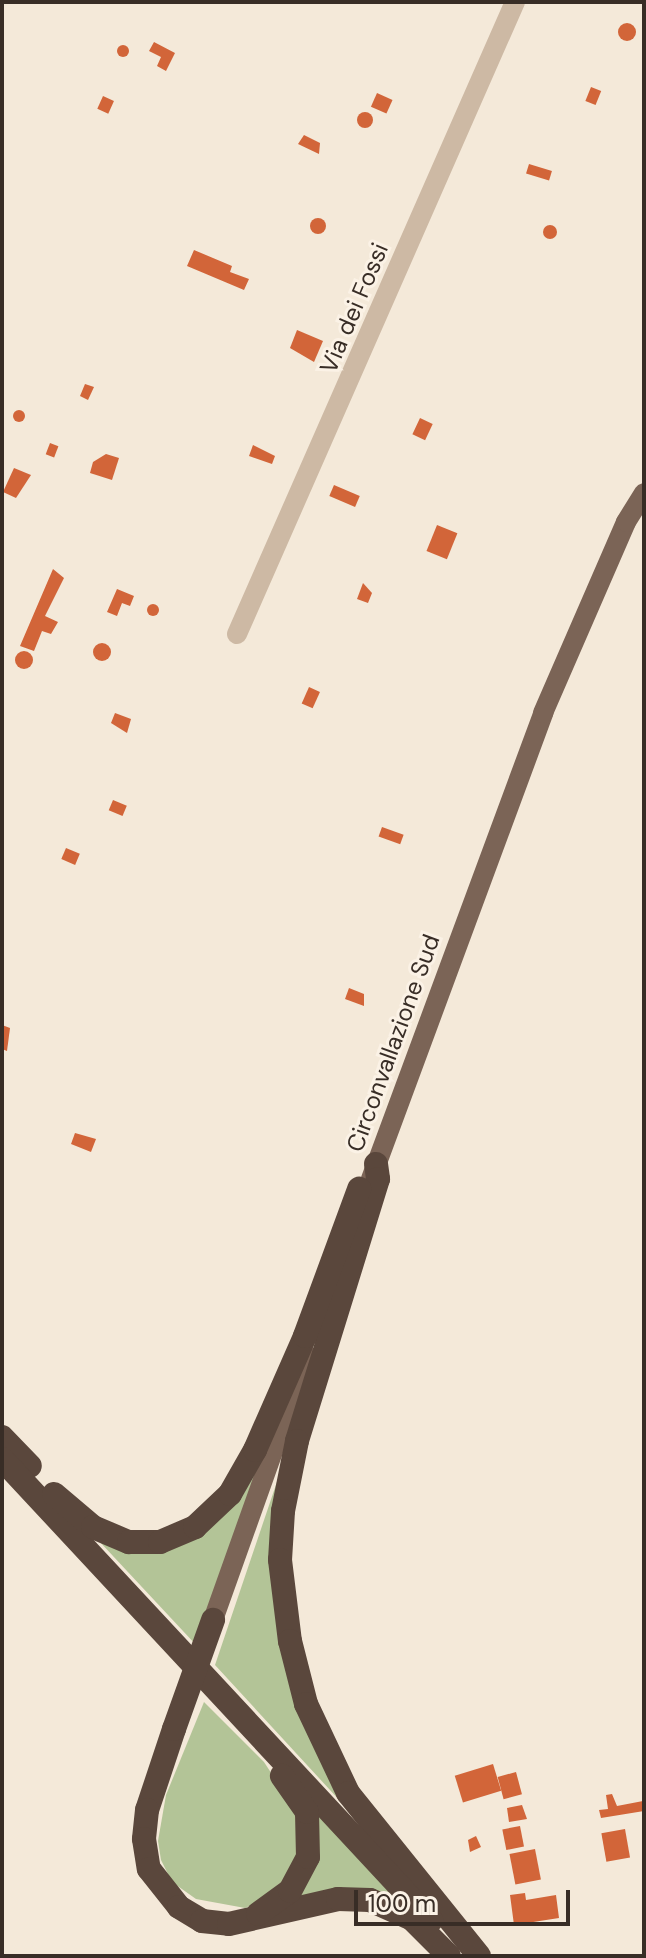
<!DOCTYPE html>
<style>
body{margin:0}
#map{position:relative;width:646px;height:1958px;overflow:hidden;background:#f4e9d9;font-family:"DM Sans",sans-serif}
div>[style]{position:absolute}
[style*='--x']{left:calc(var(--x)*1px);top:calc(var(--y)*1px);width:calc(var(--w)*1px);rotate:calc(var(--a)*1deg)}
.green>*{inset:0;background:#b3c497}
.building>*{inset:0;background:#d26539;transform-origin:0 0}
.round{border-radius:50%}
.minor>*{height:20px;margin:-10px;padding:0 10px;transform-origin:10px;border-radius:10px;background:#cdb9a4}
.major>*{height:20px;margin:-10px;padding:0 10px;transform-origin:10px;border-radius:10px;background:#7b6456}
.highway>*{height:24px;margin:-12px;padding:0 12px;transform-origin:12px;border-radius:12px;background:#5a473c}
.highway-bridge>*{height:24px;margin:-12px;padding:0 12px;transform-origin:12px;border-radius:12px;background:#5a473c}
span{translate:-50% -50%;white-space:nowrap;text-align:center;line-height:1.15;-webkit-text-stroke:6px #fbf2e6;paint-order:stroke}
.street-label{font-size:24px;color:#382d26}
.frame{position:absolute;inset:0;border:4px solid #382d26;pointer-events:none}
.scale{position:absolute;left:354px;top:1890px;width:216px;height:36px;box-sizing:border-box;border:4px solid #382d26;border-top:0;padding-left:10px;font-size:24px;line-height:28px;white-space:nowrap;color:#382d26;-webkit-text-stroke:6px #fbf2e6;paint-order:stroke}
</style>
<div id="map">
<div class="green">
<div style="clip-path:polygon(282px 1409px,197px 1646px,99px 1541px,182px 1543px)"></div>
<div style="clip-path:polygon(284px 1461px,274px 1575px,353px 1815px,215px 1665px)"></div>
<div style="clip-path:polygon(204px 1702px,264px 1762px,302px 1820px,298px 1864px,266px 1899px,245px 1908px,196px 1899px,172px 1882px,161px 1860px,158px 1841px,166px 1795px)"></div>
<div style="clip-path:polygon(317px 1807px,406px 1902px,366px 1890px,289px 1902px)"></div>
</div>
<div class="building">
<div class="round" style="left:618px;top:23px;width:18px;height:18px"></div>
<div style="clip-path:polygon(154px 42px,175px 53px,166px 71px,157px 66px,161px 57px,149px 51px)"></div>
<div class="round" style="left:117px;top:45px;width:12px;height:12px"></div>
<div style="left:591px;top:87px;width:11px;height:15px;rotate:22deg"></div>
<div style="left:377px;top:93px;width:17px;height:15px;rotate:24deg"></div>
<div style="left:103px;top:96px;width:12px;height:14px;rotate:24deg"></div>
<div class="round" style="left:357px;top:112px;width:16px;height:16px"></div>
<div style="clip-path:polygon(304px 135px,320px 143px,319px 154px,298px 144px)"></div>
<div style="left:529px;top:164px;width:24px;height:10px;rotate:17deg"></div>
<div class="round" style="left:310px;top:218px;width:16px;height:16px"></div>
<div class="round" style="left:543px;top:225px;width:14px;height:14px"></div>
<div style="clip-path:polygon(194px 250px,232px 266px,230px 272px,249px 279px,244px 290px,187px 266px)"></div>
<div style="clip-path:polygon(297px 330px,323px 341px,314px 362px,290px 348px)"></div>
<div style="clip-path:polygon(85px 384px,94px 387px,88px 400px,80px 396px)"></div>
<div class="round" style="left:13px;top:410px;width:12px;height:12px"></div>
<div style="left:420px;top:418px;width:14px;height:18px;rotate:25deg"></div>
<div style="left:50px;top:443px;width:9px;height:12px;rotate:21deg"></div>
<div style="clip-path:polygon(253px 445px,275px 456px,272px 464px,249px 456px)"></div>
<div style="clip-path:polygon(106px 454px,119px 458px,112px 480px,90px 473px,93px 462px)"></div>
<div style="clip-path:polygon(14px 468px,31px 475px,16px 498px,3px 492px)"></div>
<div style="left:334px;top:485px;width:28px;height:12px;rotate:23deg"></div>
<div style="left:437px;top:525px;width:22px;height:28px;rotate:22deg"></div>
<div style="clip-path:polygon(53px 569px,64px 578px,45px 616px,58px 622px,51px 634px,42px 631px,34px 651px,20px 646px)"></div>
<div style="clip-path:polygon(363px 583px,372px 593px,368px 603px,357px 599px)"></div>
<div style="clip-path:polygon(117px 589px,134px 596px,130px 606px,122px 603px,117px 616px,107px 612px)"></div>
<div class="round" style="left:147px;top:604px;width:12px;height:12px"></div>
<div class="round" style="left:93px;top:643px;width:18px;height:18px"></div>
<div class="round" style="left:15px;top:651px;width:18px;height:18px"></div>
<div style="left:309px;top:687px;width:12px;height:18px;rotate:24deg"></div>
<div style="clip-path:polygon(115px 713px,131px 719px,127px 733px,111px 723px)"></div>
<div style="left:113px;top:800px;width:15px;height:11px;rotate:23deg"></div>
<div style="left:382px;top:827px;width:23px;height:10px;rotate:20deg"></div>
<div style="left:66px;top:848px;width:15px;height:12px;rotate:23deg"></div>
<div style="clip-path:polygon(349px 988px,364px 994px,364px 1006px,345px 999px)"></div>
<div style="clip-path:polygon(2px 1025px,10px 1028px,7px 1051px,2px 1049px)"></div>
<div style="clip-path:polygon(75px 1133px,96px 1139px,91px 1152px,71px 1144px)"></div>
<div style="left:493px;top:1764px;width:28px;height:40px;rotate:73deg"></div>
<div style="left:516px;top:1772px;width:23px;height:19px;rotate:75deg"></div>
<div style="clip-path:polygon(612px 1794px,617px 1806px,643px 1801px,644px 1811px,601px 1818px,599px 1810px,608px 1809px,606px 1795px)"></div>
<div style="clip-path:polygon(522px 1805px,527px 1819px,509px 1822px,507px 1808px)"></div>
<div style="left:520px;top:1826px;width:21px;height:18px;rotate:79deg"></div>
<div style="left:625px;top:1829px;width:29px;height:24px;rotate:80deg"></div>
<div style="clip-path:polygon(476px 1836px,481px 1847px,470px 1852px,468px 1840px)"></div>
<div style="left:535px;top:1849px;width:31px;height:26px;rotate:79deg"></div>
<div style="clip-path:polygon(525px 1893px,526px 1900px,556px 1895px,559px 1918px,514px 1925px,510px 1895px)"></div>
</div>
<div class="minor">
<div style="--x:237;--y:634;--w:690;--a:-66.26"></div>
</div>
<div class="major">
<div style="--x:371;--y:1179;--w:497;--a:-69.7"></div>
<div style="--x:543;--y:713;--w:208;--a:-66.5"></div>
<div style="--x:626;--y:522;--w:34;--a:-58"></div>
<div style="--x:213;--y:1620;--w:280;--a:-70.4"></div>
</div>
<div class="highway">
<div style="--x:376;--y:1164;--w:15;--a:82"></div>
<div style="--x:378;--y:1179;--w:274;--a:107.2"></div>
<div style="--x:297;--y:1441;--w:71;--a:101.3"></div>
<div style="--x:283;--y:1511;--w:49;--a:93.5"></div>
<div style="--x:280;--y:1560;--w:82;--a:83"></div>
<div style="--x:290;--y:1641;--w:65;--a:75.7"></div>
<div style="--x:306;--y:1704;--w:98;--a:64.7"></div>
<div style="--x:348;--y:1793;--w:209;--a:51.2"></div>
<div style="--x:2;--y:1437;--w:40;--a:46"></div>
<div style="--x:2;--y:1459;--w:630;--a:47.06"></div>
<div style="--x:54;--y:1494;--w:51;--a:40.2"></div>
<div style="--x:93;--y:1527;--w:39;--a:23"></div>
<div style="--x:129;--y:1542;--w:31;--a:0"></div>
<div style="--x:160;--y:1542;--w:38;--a:-23"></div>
<div style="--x:195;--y:1527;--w:48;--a:-43.3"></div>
<div style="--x:230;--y:1494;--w:51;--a:-60.4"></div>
<div style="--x:255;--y:1450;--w:124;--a:-66.3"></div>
<div style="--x:305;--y:1336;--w:157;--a:-69.8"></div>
<div style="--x:174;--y:1729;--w:85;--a:108.4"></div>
<div style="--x:147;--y:1810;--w:29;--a:96"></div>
<div style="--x:144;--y:1839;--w:30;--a:81"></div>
<div style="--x:149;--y:1869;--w:48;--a:51.7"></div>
<div style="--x:179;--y:1907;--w:27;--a:31"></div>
<div style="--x:202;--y:1921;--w:27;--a:6"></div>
<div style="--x:229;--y:1924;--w:112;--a:-12.9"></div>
<div style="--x:338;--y:1899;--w:32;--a:2"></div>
<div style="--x:370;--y:1900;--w:46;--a:24.3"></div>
<div style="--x:412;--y:1919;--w:52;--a:45"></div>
<div style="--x:258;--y:1914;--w:39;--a:-36"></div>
<div style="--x:290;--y:1891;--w:38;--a:-62"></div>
<div style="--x:308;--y:1857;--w:45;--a:-91.3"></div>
<div style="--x:307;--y:1812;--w:44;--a:-124.8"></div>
</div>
<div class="highway-bridge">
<div style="--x:174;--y:1729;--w:116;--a:-70.3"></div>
</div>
<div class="street-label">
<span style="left:354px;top:308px;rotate:-67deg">Via dei Fossi</span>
<span style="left:393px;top:1043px;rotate:-70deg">Circonvallazione Sud</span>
</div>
<div class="frame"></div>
<div class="scale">100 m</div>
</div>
